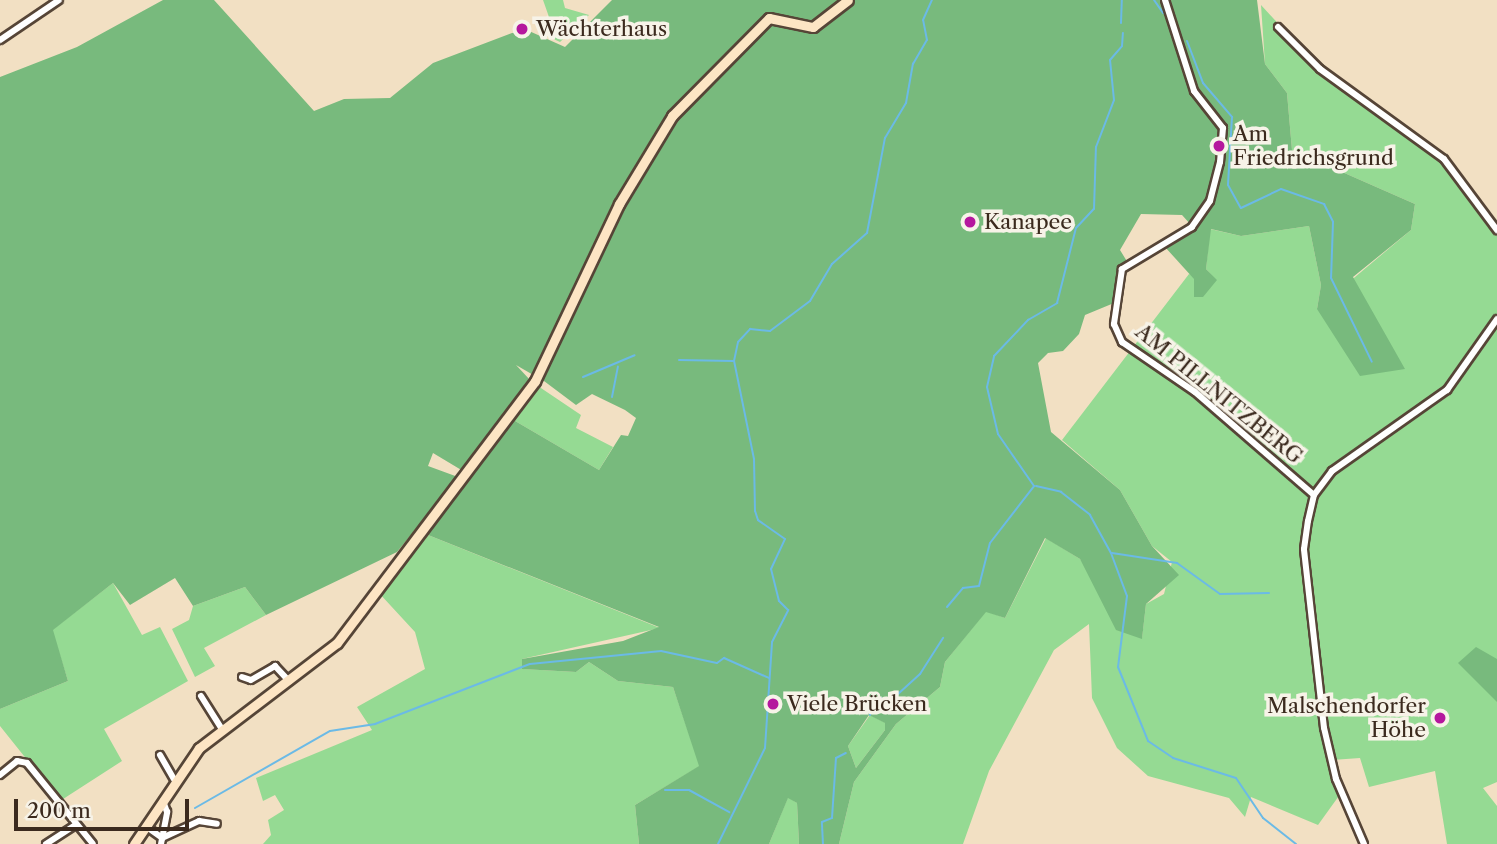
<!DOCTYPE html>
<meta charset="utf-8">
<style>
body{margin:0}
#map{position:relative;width:1497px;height:844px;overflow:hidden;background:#f2e0c3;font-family:"Libre Caslon Text",serif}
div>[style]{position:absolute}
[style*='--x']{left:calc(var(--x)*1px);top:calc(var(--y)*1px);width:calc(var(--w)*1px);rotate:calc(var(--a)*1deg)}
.green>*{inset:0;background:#95da93}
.forest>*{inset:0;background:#78ba7d}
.stream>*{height:2px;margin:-1px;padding:0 1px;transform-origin:1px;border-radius:1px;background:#6bbae6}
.roads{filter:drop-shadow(2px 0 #564537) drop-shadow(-2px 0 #564537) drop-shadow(0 2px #564537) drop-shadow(0 -2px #564537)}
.street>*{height:6px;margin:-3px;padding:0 3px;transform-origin:3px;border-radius:3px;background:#fff}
.secondary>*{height:9px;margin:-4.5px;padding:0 4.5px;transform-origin:4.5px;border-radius:4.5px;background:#fde5c4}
.dots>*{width:19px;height:19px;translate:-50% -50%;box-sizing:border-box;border:4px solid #f7f3e8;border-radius:50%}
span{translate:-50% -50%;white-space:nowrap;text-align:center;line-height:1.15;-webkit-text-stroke:7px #f7f3e8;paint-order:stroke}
.poi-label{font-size:21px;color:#3b2a1e}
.left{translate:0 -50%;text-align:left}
.right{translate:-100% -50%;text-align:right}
.street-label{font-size:21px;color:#3b2a1e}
.scale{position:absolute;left:14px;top:799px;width:175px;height:32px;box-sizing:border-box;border:4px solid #3b2a1e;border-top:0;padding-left:9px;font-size:21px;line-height:24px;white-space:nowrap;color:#3b2a1e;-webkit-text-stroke:5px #f7f3e8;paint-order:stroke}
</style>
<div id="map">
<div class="green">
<div style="clip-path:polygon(543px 0,563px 0,565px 8px,589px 15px,560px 42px,543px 34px,555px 34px)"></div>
<div style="clip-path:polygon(1261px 5px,1320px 69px,1444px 159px,1497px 230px,1497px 782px,1483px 788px,1497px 806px,1497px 844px,1447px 844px,1435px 771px,1369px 787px,1360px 758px,1332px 760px,1341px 793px,1318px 825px,1251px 797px,1245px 817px,1229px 798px,1148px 776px,1117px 748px,1092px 698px,1089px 624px,1054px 650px,989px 771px,963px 844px,839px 844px,854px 782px,896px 724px,940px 687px,945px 662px,986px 611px,1005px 618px,1046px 538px,1080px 559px,1142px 638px,1146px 604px,1164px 594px,1172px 562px,1152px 546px,1120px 490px,1062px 440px,1189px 274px,1216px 280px,1206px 269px,1210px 229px,1241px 236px,1309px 226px,1321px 285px,1317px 309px,1411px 230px,1415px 204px,1292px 150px,1287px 93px,1265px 64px)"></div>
<div style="clip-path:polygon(535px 384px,581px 415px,576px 428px,613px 447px,599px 470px,510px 418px)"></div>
<div style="clip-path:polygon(418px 531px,660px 628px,522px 659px,523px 669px,576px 672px,589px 662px,618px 681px,673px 687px,700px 766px,635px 805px,639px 844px,263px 844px,271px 835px,268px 820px,284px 810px,275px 795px,263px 801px,256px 778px,372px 730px,357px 707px,425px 669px,415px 632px,379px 593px)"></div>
<div style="clip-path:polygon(113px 583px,142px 635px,160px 627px,188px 681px,104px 729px,122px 761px,60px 801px,0 726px,0 709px,68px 681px,52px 630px)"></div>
<div style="clip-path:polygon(245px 587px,266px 615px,204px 648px,215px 666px,195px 677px,172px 629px,189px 620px,193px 606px)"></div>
<div style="clip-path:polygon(870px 715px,886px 723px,885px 730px,856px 768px,848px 746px)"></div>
<div style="clip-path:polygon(788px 797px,797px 803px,799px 844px,769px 844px)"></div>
</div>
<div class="forest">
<div style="clip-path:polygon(163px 0,214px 0,314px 111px,344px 99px,390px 98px,433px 63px,512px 33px,529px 31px,565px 47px,612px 0,844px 0,812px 24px,770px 15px,670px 115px,626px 183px,535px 376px,516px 365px,531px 381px,463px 471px,433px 453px,428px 466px,458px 477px,397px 552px,266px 615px,245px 587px,193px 606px,175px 578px,130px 605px,113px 583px,53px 630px,68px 681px,0 709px,0 77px,77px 47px)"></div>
<div style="clip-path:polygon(evenodd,851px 0,1257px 0,1265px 64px,1287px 93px,1292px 150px,1415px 204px,1411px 230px,1353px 277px,1405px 369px,1360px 376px,1317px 309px,1321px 285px,1309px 226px,1241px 236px,1211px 229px,1206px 269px,1217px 280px,1203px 297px,1194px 297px,1194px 279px,1165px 247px,1192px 226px,1182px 215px,1141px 214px,1120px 250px,1128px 263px,1117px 277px,1114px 303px,1085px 315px,1079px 334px,1063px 351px,1048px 353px,1038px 363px,1051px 432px,1120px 490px,1152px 546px,1179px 575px,1146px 604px,1142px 639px,1116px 630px,1080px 559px,1045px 538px,1005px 618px,986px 612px,945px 662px,940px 687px,896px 724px,854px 782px,839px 844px,799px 844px,797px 803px,788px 798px,769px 844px,639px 844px,635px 805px,699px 766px,673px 687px,618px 681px,589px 662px,576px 672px,522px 669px,522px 659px,623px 641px,659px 627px,418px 531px,510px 418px,599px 470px,621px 435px,628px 436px,636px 418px,625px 410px,592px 394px,576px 405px,540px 378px,630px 187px,673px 120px,771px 20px,803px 28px,851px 0,869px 715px,885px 723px,885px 730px,856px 768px,848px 746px,869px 715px)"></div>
<div style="clip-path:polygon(1476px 647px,1497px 659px,1497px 702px,1458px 663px)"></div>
</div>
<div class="stream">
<div style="--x:1154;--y:0;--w:16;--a:55"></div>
<div style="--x:1121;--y:23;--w:23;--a:-88"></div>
<div style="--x:1187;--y:41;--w:45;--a:69.1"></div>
<div style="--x:1203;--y:83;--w:45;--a:49.5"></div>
<div style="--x:1232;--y:117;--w:68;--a:93.4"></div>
<div style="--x:1228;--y:185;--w:26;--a:61"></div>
<div style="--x:1241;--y:208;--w:44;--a:-25.4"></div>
<div style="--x:1281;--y:189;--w:46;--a:19.2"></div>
<div style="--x:1324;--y:204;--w:20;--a:63"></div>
<div style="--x:1333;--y:222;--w:56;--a:92"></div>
<div style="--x:1331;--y:278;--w:93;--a:64"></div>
<div style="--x:679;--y:360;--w:54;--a:1.1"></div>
<div style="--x:583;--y:377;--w:56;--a:-22.9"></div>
<div style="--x:612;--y:397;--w:31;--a:-79"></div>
<div style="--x:1036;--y:486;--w:26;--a:13"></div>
<div style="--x:1061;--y:492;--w:37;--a:38"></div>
<div style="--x:1090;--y:515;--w:43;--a:61.1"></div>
<div style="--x:1111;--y:553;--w:46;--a:69.6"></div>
<div style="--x:1127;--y:596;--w:72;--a:97.2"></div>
<div style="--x:1118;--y:667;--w:80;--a:67.9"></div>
<div style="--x:1148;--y:741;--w:30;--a:34"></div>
<div style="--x:1173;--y:758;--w:66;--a:17.6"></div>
<div style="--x:1236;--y:778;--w:48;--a:56"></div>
<div style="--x:1263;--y:818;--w:42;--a:38.2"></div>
<div style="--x:1112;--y:553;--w:66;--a:8.7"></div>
<div style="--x:1177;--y:563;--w:53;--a:35.8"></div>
<div style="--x:1220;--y:594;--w:49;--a:-1.2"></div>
<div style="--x:947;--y:607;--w:25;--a:-50"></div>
<div style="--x:963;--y:588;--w:16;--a:-7"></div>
<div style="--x:979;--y:586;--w:44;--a:-75.7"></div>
<div style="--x:990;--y:543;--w:72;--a:-52.3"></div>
<div style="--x:1034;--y:486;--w:63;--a:-124.7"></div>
<div style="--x:998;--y:434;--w:48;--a:-103.2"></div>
<div style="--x:987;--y:387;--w:32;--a:-77"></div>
<div style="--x:994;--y:356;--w:50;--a:-46.6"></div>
<div style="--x:1028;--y:320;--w:34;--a:-30"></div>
<div style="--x:1057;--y:303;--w:77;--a:-75.8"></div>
<div style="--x:1076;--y:228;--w:26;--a:-47"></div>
<div style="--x:1094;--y:209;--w:62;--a:-88.2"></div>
<div style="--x:1096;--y:147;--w:50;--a:-69"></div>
<div style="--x:1114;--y:100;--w:40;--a:-95.7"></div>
<div style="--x:1110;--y:60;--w:18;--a:-49"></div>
<div style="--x:1122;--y:46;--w:13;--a:-86"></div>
<div style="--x:870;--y:715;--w:11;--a:-75"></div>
<div style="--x:873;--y:704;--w:10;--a:-37"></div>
<div style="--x:881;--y:698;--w:8;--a:45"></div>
<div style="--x:887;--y:704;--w:45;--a:-42.3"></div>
<div style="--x:920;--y:674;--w:43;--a:-57.4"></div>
<div style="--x:665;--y:790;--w:24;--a:0"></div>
<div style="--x:689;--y:790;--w:46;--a:28.8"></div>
<div style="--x:195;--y:808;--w:155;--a:-29.7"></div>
<div style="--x:330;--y:731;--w:46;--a:-8.8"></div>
<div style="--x:375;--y:724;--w:166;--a:-21.2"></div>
<div style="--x:530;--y:664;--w:132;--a:-5.7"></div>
<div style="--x:661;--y:651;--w:57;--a:12.1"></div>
<div style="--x:717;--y:663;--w:9;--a:-36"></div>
<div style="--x:724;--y:658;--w:49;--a:24"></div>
<div style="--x:718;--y:844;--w:107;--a:-63.9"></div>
<div style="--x:765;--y:748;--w:106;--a:-86.2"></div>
<div style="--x:772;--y:642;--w:36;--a:-63"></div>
<div style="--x:788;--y:610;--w:13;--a:-135"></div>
<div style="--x:779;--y:601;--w:33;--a:-104"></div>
<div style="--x:771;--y:569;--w:33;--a:-65"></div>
<div style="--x:785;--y:539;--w:33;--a:-145"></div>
<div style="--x:758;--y:520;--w:9;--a:-108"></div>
<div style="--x:755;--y:511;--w:52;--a:-91.1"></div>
<div style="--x:754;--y:459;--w:100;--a:-101.5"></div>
<div style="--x:734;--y:361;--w:19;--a:-78"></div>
<div style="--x:738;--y:342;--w:18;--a:-47"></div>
<div style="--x:750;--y:329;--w:20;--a:6"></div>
<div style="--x:770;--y:331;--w:50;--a:-36.9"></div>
<div style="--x:810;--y:301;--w:43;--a:-59.3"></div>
<div style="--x:832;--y:264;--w:47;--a:-41.5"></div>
<div style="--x:867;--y:233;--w:97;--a:-79.3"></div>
<div style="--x:885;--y:138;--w:41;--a:-59"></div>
<div style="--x:906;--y:103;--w:40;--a:-80"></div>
<div style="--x:913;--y:64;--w:28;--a:-60"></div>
<div style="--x:927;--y:40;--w:20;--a:-101"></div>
<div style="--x:923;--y:20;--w:22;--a:-66"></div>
<div style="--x:823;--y:844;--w:22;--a:-93"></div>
<div style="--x:822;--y:822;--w:11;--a:-22"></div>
<div style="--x:832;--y:818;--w:60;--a:-86.2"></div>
<div style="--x:836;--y:758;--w:11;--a:-27"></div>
</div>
<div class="roads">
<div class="street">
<div style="--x:1165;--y:0;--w:96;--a:72.3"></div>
<div style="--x:1194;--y:91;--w:47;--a:51.9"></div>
<div style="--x:1223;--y:128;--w:34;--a:95"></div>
<div style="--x:1220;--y:162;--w:40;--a:104.4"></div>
<div style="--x:1210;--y:201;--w:32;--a:125"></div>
<div style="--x:1192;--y:227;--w:82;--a:149"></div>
<div style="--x:1122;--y:269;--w:56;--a:98.3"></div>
<div style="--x:1114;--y:324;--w:20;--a:66"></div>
<div style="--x:1122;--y:342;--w:88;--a:34.4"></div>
<div style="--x:1195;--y:392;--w:157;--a:40.9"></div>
<div style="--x:1278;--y:27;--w:59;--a:45"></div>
<div style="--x:1320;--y:69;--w:153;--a:36"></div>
<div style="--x:1444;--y:159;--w:89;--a:53.3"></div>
<div style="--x:0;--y:40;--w:71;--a:-34.1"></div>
<div style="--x:242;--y:677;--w:9;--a:18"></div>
<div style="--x:251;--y:680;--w:28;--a:-30"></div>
<div style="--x:275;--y:666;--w:21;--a:47"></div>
<div style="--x:201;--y:696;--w:41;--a:57.8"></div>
<div style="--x:160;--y:755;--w:28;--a:60"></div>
<div style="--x:0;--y:775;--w:22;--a:-39"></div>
<div style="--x:17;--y:761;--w:10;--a:11"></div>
<div style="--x:27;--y:763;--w:104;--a:50.8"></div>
<div style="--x:147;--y:827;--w:19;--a:36"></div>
<div style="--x:162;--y:838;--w:41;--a:-24.7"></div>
<div style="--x:199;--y:821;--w:18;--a:9"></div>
<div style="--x:46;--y:844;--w:35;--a:-33"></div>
<div style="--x:161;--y:844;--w:33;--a:-79"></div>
<div style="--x:167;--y:812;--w:12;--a:-110"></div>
<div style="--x:1364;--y:844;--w:71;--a:-113.3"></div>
<div style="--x:1336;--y:779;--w:52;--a:-103.2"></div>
<div style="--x:1324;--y:728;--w:180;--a:-96.4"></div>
<div style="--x:1304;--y:549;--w:28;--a:-82"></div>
<div style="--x:1308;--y:521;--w:27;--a:-77"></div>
<div style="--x:1314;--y:495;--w:30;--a:-53"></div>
<div style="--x:1332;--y:471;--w:141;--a:-35.2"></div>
<div style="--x:1447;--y:390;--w:87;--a:-54.8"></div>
</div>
<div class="secondary">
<div style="--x:134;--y:844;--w:116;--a:-55.9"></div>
<div style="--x:199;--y:748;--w:173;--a:-37.3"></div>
<div style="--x:337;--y:643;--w:328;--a:-52.9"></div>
<div style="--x:535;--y:381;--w:196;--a:-64.6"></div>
<div style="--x:619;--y:204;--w:103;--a:-58.9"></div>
<div style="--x:672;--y:116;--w:138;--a:-45.3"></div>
<div style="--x:769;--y:18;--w:45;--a:11.6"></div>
<div style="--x:813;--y:27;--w:44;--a:-37.6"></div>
</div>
</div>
<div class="dots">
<div style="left:522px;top:29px;background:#b5179e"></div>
<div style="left:1219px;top:146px;background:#b5179e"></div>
<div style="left:970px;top:222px;background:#b5179e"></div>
<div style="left:773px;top:704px;background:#b5179e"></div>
<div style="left:1440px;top:718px;background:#b5179e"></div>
</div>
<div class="poi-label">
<span class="left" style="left:536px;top:29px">Wächterhaus</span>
<span class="left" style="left:1233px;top:146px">Am<br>Friedrichsgrund</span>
<span class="left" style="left:984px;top:222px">Kanapee</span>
<span class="left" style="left:787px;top:704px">Viele Brücken</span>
<span class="right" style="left:1426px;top:718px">Malschendorfer<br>Höhe</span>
</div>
<div class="street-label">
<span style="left:1219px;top:394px;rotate:39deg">AM PILLNITZBERG</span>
</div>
<div class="scale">200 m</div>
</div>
